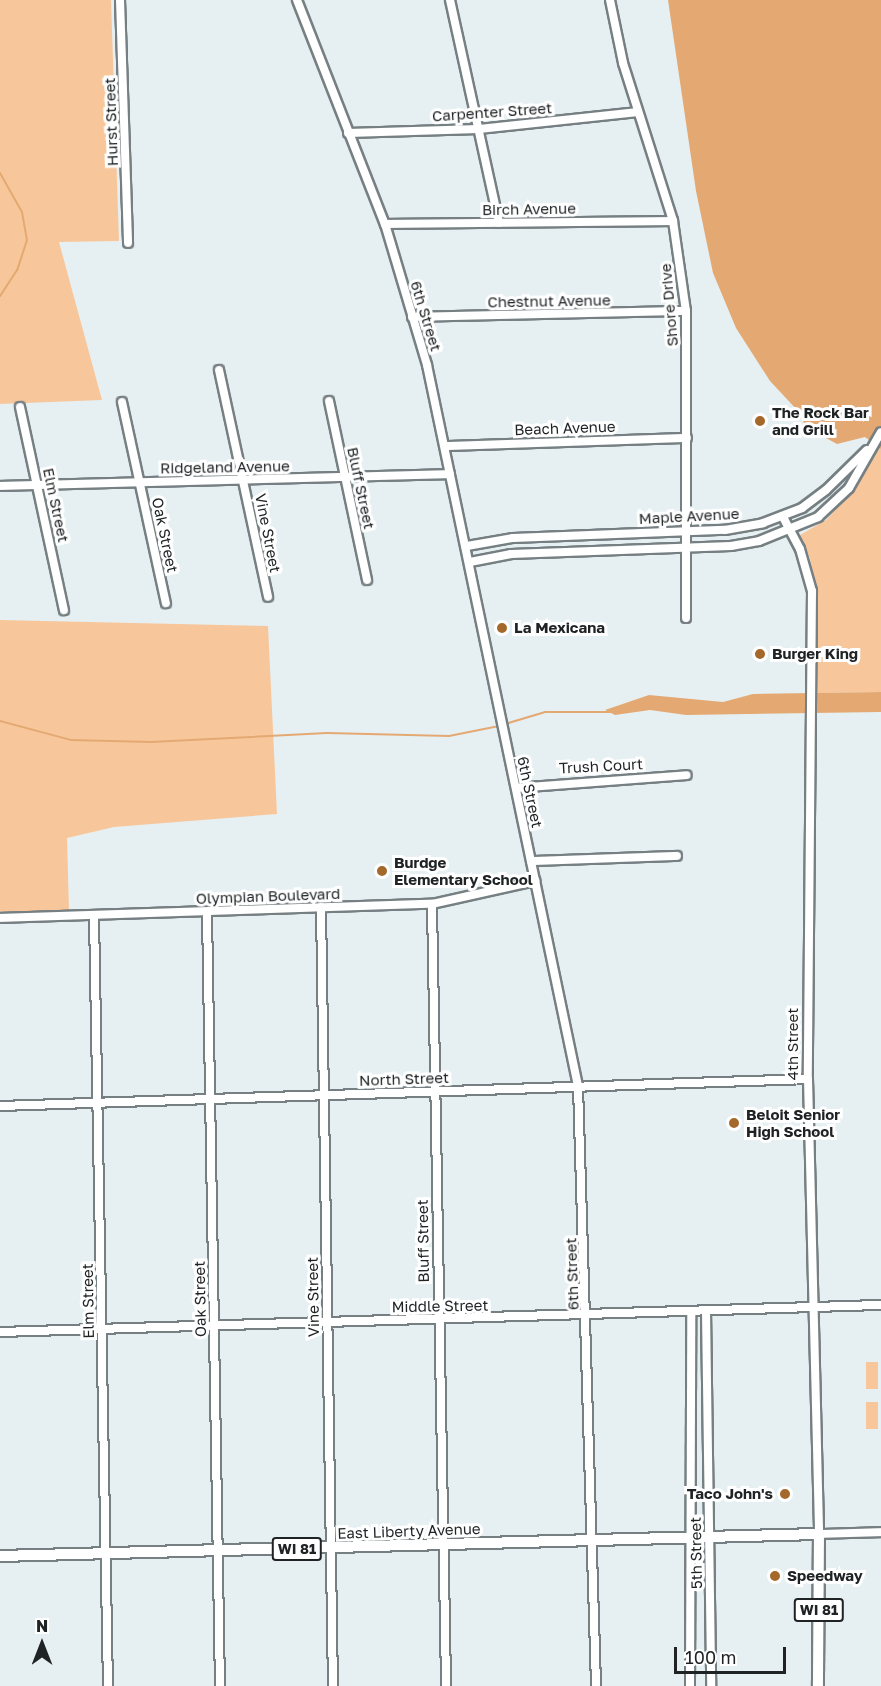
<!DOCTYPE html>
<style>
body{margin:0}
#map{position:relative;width:881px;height:1686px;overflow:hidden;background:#e6f0f3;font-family:"Golos Text",sans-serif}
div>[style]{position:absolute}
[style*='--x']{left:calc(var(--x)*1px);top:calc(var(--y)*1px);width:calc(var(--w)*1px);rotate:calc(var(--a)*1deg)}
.green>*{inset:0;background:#f7c79b;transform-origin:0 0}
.water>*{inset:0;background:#e4a973}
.stream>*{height:2px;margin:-1px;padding:0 1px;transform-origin:1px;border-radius:1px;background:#e4a973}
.roads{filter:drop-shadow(2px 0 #767f82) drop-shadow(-2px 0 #767f82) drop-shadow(0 2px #767f82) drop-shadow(0 -2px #767f82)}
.minor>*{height:8px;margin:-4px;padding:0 4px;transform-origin:4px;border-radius:4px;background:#fff}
.major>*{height:10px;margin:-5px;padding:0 5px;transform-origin:5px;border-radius:5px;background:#fff}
.dots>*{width:16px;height:16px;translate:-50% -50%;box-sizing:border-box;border:3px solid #fff;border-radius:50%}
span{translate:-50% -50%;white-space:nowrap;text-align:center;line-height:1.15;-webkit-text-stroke:6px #fff;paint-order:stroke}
.shield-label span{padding:2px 4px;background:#fff;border:2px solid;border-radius:4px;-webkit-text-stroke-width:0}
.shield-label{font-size:14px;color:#1f2324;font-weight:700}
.street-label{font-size:15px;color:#1f2324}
.poi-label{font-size:15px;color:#1f2324;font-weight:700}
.left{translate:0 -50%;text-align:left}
.right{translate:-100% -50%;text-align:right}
.north{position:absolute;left:12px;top:1614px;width:60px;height:60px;-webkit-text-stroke:4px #fff;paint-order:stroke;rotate:0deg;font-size:16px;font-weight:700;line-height:24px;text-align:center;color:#1f2324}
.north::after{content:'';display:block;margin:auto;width:21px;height:27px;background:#1f2324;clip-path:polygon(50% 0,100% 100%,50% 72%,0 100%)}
.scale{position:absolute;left:674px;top:1647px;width:112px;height:27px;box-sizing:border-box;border:3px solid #1f2324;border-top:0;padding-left:8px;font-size:18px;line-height:21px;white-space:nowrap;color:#1f2324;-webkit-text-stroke:4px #fff;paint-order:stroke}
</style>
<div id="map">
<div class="green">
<div style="clip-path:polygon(0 0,111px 0,119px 241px,59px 242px,102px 400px,0 404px)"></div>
<div style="clip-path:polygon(878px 446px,881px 449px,881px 692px,815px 693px,815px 600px,810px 559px,800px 535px,826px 520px,848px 497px)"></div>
<div style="clip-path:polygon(0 620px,268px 626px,277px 814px,114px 827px,67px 838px,69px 910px,0 912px)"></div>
<div style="left:866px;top:1362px;width:12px;height:27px"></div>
<div style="left:866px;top:1402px;width:12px;height:27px"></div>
</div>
<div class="water">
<div style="clip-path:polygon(668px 0,881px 0,881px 449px,865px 437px,837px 444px,806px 427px,798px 411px,770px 381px,736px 328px,713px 273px,696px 191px)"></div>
<div style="clip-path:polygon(881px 692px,881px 712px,686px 715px,650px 710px,615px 715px,605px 710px,649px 695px,723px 702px,753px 694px)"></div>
</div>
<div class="stream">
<div style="--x:0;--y:173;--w:45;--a:60.6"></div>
<div style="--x:22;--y:212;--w:28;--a:80"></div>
<div style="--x:27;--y:240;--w:32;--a:108"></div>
<div style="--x:17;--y:270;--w:31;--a:123"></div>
<div style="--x:0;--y:721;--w:73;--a:15"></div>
<div style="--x:71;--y:740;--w:80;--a:1.4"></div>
<div style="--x:151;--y:742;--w:176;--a:-2.9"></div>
<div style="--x:327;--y:733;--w:122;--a:1.4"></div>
<div style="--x:449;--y:736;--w:51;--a:-11.3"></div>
<div style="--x:505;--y:724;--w:42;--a:-16.7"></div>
<div style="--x:545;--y:712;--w:66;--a:0"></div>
</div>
<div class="roads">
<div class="minor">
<div style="--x:120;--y:0;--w:243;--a:88.1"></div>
<div style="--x:297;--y:0;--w:241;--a:68.6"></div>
<div style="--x:385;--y:224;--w:147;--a:73.4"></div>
<div style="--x:427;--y:365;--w:737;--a:78.17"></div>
<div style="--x:578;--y:1086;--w:600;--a:88.28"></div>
<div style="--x:450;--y:0;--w:228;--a:77.6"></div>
<div style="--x:610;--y:0;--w:64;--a:78.3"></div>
<div style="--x:623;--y:63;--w:166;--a:72.4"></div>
<div style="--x:673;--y:221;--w:91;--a:81.8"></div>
<div style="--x:686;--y:311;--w:307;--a:90"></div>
<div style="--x:348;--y:133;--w:131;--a:-1.7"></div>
<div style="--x:479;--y:129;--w:160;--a:-6.1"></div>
<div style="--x:385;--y:224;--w:288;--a:-0.6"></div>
<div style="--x:412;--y:317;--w:274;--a:-1.3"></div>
<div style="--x:219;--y:370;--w:232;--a:77.8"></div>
<div style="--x:329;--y:401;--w:183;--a:78"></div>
<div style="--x:122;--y:402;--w:206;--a:77.7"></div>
<div style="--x:20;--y:407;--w:208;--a:77.8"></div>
<div style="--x:445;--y:446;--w:242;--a:-1.9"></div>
<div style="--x:0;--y:486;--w:450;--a:-1.5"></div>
<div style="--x:783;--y:517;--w:36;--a:62"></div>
<div style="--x:800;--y:549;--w:44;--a:74.1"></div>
<div style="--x:812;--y:591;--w:488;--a:90.5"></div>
<div style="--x:808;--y:1079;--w:455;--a:88.6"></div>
<div style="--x:819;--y:1534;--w:62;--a:-1.8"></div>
<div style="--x:467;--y:546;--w:47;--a:-9.9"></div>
<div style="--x:513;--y:538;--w:212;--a:-2.2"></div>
<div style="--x:725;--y:530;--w:39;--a:-10"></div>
<div style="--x:763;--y:523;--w:42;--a:-21"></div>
<div style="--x:802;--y:508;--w:30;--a:-37"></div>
<div style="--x:826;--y:490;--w:57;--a:-44.3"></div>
<div style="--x:470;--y:562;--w:42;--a:-11"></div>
<div style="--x:511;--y:554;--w:220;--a:-2.1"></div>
<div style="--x:731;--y:546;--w:28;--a:-10"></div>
<div style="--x:759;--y:541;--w:64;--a:-22.1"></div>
<div style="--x:818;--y:517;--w:42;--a:-43.1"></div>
<div style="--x:849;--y:488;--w:64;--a:-60.3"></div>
<div style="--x:516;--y:788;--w:171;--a:-4.3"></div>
<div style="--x:531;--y:861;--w:146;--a:-2"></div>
<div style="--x:432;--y:904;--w:782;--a:88.97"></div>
<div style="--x:321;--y:907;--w:779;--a:89.12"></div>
<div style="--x:207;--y:912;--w:774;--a:89.04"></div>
<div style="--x:94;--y:916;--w:770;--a:88.96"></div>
<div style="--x:0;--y:918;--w:432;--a:-1.9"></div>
<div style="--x:432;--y:904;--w:106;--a:-12.6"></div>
<div style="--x:0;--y:1106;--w:808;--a:-1.91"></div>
<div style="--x:706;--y:1311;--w:375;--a:89.2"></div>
<div style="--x:0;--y:1332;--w:881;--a:-1.76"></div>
<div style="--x:690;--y:1686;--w:375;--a:-89.8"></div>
</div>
<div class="major">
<div style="--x:0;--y:1556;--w:819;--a:-1.54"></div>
<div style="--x:819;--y:1534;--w:152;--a:90.4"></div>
</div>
</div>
<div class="dots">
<div style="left:760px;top:421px;background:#a4682a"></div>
<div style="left:502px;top:628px;background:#a4682a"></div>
<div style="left:760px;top:654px;background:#a4682a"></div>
<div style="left:382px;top:871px;background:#a4682a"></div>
<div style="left:734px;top:1123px;background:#a4682a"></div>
<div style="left:785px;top:1494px;background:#a4682a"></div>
<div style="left:775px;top:1576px;background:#a4682a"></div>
</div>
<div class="shield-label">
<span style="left:297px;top:1549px">WI 81</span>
<span style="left:819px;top:1610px">WI 81</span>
</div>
<div class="street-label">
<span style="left:492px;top:112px;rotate:-4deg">Carpenter Street</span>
<span style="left:111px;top:122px;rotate:-92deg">Hurst Street</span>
<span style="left:529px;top:209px;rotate:-1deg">Birch Avenue</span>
<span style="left:549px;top:301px;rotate:-1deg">Chestnut Avenue</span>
<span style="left:669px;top:305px;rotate:-95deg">Shore Drive</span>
<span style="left:426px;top:316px;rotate:73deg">6th Street</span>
<span style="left:565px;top:428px;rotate:-2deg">Beach Avenue</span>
<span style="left:225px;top:467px;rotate:-1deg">Ridgeland Avenue</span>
<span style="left:361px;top:488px;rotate:78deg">Bluff Street</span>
<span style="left:56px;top:505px;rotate:78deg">Elm Street</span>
<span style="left:689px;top:516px;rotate:-3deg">Maple Avenue</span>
<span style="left:268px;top:533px;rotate:79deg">Vine Street</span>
<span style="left:165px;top:535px;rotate:78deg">Oak Street</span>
<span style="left:601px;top:766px;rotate:-3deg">Trush Court</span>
<span style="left:530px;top:792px;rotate:78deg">6th Street</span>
<span style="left:268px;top:896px;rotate:-2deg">Olympian Boulevard</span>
<span style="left:793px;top:1044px;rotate:-90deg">4th Street</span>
<span style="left:404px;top:1079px;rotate:-2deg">North Street</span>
<span style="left:423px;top:1241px;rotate:-91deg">Bluff Street</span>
<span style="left:572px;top:1274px;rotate:-92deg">6th Street</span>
<span style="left:313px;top:1297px;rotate:-91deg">Vine Street</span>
<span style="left:200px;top:1299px;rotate:-91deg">Oak Street</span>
<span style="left:88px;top:1301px;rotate:-91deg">Elm Street</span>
<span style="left:440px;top:1306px;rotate:-1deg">Middle Street</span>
<span style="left:409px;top:1531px;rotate:-2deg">East Liberty Avenue</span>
<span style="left:696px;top:1553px;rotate:-91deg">5th Street</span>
</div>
<div class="poi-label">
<span class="left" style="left:772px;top:421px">The Rock Bar<br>and Grill</span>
<span class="left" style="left:514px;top:628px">La Mexicana</span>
<span class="left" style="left:772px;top:654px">Burger King</span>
<span class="left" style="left:394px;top:871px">Burdge<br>Elementary School</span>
<span class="left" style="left:746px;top:1123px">Beloit Senior<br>High School</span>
<span class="right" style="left:773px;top:1494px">Taco John's</span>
<span class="left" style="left:787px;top:1576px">Speedway</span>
</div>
<div class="north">N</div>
<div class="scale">100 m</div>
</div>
